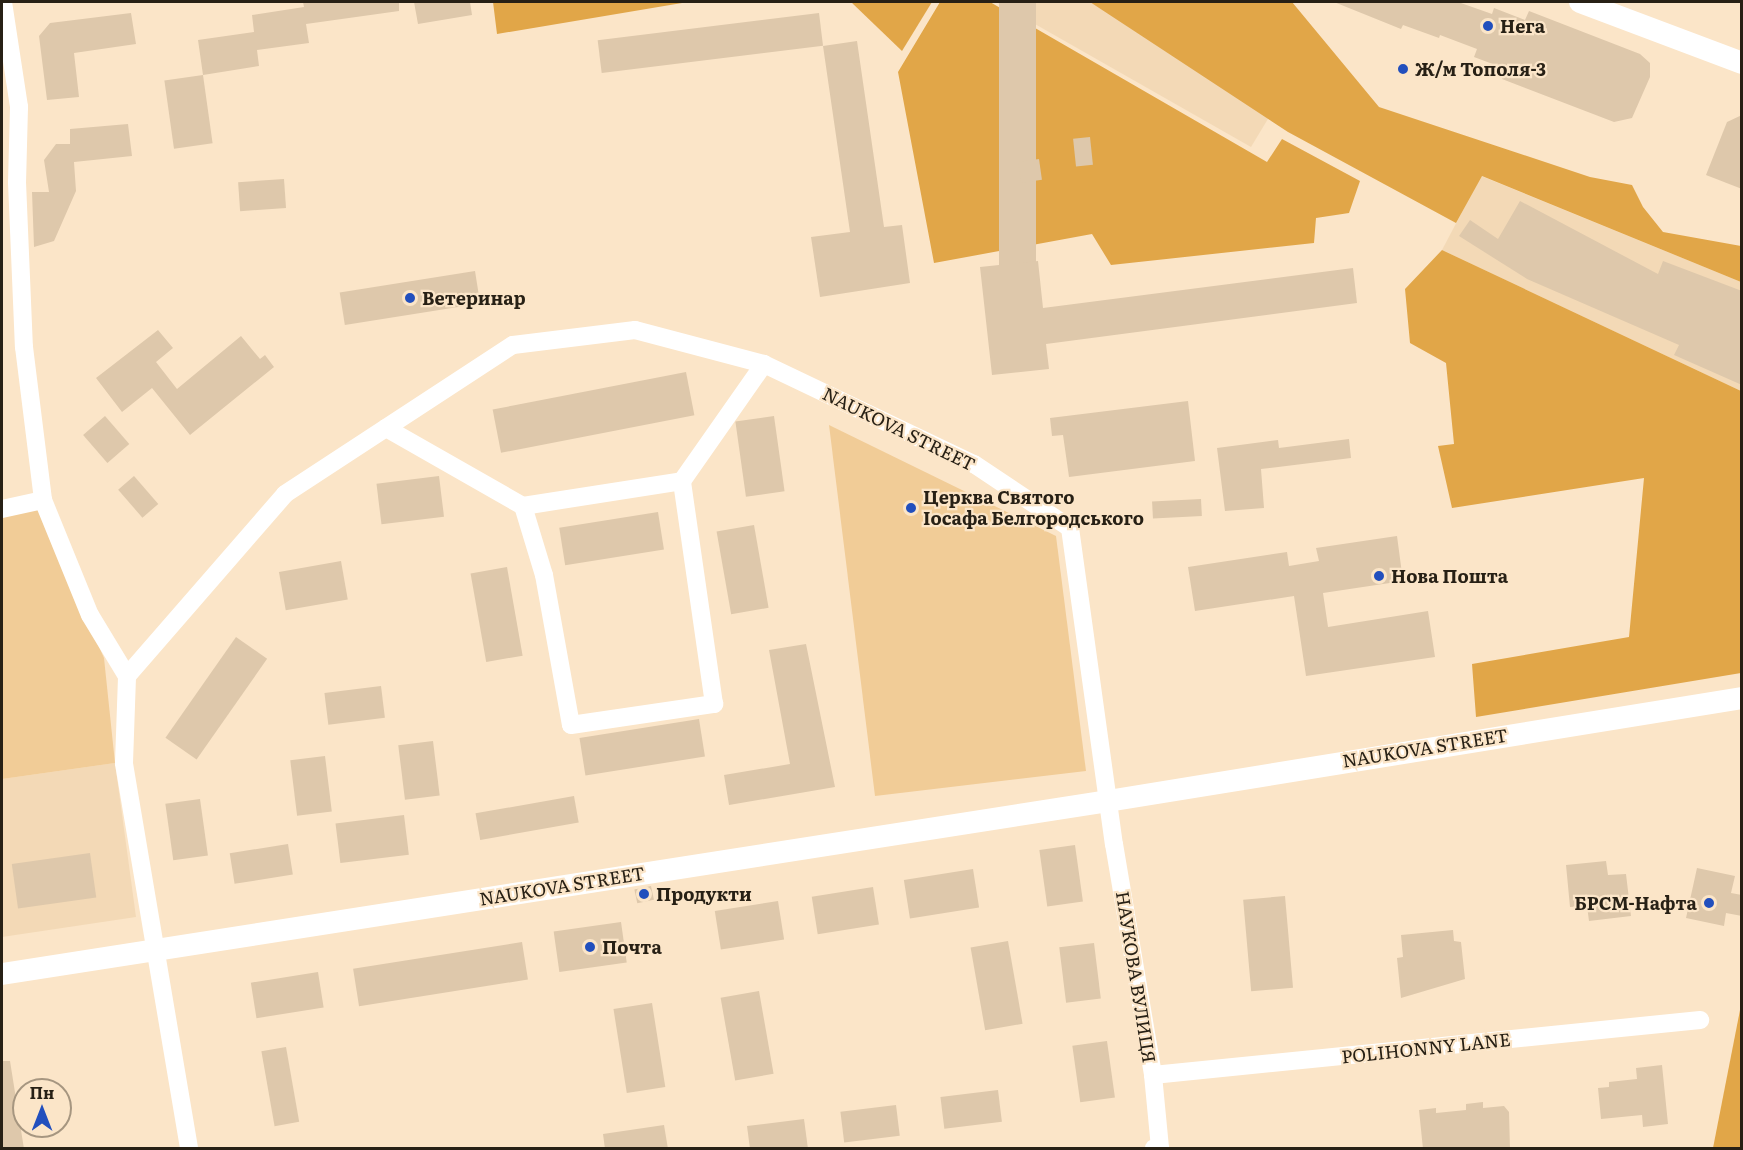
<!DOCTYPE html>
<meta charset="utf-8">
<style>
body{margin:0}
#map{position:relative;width:1743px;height:1150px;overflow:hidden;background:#fbe5c8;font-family:Literata,serif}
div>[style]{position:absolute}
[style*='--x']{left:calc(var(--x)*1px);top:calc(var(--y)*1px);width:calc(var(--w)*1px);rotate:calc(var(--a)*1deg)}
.built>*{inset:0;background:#f3d9b6}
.green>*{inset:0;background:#f1cc97}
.forest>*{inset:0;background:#e1a648}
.building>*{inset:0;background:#dec8ab;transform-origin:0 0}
.minor>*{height:18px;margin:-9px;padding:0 9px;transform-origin:9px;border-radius:9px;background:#fff}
.tertiary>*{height:22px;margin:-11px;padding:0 11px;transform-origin:11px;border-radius:11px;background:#fff}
.dots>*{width:16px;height:16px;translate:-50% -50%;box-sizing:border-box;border:3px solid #fbe5c8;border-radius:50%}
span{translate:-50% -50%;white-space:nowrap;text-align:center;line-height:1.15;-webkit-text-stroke:4.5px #fbe5c8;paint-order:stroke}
.poi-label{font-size:18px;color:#272015;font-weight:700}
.left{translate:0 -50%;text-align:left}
.right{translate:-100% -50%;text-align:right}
.street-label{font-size:18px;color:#272015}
.frame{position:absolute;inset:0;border:3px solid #272015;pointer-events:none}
.north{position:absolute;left:12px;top:1078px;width:60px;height:60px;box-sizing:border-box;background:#fbe5c8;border:2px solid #a69680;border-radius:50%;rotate:0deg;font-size:16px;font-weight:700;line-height:24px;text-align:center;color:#272015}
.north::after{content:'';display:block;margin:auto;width:21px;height:27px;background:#224fbd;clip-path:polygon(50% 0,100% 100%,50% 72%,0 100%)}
</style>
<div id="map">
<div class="built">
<div style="clip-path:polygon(996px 2px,1106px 2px,1280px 99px,1251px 147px)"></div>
<div style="clip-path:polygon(1481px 176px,1741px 282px,1741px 391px,1442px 250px)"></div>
<div style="clip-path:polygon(115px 763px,136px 917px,2px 937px,2px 779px)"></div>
</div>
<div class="green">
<div style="clip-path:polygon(829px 425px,1056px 536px,1086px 771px,875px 796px)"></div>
<div style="clip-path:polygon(37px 508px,104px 658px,115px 763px,2px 779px,2px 517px)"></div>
</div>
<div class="forest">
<div style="clip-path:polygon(493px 2px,688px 2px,497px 34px)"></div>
<div style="clip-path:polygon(851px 2px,932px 2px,902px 51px)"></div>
<div style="clip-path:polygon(940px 2px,990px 2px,1267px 162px,1282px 139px,1360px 181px,1349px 213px,1316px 218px,1314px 243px,1111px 265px,1092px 234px,934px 263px,898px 72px)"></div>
<div style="clip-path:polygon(1090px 2px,1292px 2px,1379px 107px,1590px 177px,1632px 185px,1643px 207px,1663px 232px,1741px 246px,1741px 282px,1482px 176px,1456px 223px,1288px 132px)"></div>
<div style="clip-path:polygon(1442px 250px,1741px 391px,1741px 673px,1476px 717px,1472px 664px,1629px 637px,1644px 478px,1452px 508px,1438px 446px,1454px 444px,1446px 363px,1410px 343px,1405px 289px)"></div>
<div style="clip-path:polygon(1741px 1005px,1741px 1148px,1713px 1148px)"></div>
</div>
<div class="building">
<div style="clip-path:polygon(303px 2px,399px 2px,399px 11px,306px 24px,309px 43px,257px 50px,259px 66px,203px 75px,198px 40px,254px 32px,252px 15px,304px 7px)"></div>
<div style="clip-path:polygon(414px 2px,470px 2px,472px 15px,418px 24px)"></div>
<div style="left:999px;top:2px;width:37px;height:278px"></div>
<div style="clip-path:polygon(1334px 2px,1458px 2px,1492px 14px,1494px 8px,1525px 20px,1529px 11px,1640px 54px,1650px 63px,1650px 77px,1632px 118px,1614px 122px,1502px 79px,1506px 69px,1474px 57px,1477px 49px,1440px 35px,1439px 38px,1403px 25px,1401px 29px)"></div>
<div style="clip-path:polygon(131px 13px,136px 44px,74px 53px,79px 97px,47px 100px,39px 36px,50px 23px)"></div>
<div style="left:819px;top:13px;width:33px;height:223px;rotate:83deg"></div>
<div style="clip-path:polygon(857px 41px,884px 227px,902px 225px,910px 283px,820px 297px,811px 237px,850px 232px,823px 46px)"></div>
<div style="left:203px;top:75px;width:69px;height:39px;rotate:82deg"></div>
<div style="clip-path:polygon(1742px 115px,1742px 189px,1706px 175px,1727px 122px)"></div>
<div style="clip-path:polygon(128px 124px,132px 156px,74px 162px,76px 191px,54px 241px,34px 247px,32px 192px,49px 192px,44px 160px,56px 144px,70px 144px,70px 129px)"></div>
<div style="left:1090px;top:137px;width:28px;height:17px;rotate:84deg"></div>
<div style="left:1039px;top:159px;width:21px;height:21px;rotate:82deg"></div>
<div style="left:284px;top:179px;width:29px;height:46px;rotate:86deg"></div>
<div style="clip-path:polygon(1520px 201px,1658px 274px,1663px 261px,1742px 291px,1742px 385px,1674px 355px,1679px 345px,1527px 279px,1459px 236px,1470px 220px,1498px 239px)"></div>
<div style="clip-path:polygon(1038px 261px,1043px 308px,1353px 268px,1357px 303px,1046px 344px,1049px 369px,992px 375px,980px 267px)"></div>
<div style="left:475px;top:271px;width:33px;height:137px;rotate:81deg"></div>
<div style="clip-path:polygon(158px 330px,173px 348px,156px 362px,177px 389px,241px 336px,260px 359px,265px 355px,274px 367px,190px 435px,152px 388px,122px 412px,96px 378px)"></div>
<div style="left:686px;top:372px;width:44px;height:197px;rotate:79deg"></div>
<div style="clip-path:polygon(1188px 401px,1195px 461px,1069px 477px,1063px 435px,1052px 436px,1050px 418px)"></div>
<div style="left:105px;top:416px;width:37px;height:29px;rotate:49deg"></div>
<div style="left:774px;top:416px;width:76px;height:39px;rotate:82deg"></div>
<div style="clip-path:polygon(1349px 439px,1351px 458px,1261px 469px,1264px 508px,1225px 511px,1217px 448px,1278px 440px,1279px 448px)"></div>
<div style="left:134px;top:476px;width:37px;height:21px;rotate:49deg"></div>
<div style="left:439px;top:476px;width:41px;height:63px;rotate:83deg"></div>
<div style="left:1201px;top:499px;width:17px;height:49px;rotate:87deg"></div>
<div style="left:658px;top:512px;width:38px;height:100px;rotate:81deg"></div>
<div style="left:754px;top:525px;width:84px;height:38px;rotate:80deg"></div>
<div style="clip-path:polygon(1397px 536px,1403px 581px,1323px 593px,1328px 627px,1428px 611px,1435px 657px,1306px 676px,1294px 596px,1195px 611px,1188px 567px,1287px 552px,1289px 566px,1319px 561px,1316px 548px)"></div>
<div style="left:341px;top:561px;width:39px;height:63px;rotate:80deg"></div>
<div style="left:507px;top:567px;width:90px;height:37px;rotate:80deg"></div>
<div style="left:236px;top:637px;width:38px;height:123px;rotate:35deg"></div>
<div style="clip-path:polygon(806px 644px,835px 787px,729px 805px,724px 775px,790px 764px,769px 650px)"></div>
<div style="left:381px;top:686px;width:32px;height:57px;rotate:83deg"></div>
<div style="left:699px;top:719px;width:38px;height:121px;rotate:81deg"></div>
<div style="left:433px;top:741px;width:55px;height:35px;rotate:83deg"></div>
<div style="left:325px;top:756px;width:56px;height:35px;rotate:83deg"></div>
<div style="left:574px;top:796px;width:27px;height:100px;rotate:80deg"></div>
<div style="left:200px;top:799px;width:57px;height:35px;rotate:82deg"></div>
<div style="left:404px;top:815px;width:40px;height:69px;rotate:83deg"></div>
<div style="left:288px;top:844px;width:31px;height:59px;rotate:81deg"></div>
<div style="left:1075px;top:845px;width:57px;height:36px;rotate:82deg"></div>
<div style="left:90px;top:853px;width:45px;height:79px;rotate:82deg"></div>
<div style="clip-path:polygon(1606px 861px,1608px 875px,1626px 874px,1631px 916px,1589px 921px,1587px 906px,1570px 907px,1566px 865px)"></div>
<div style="clip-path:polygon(1697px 868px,1735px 876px,1731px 893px,1742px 895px,1742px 916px,1726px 913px,1724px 926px,1686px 918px)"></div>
<div style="left:973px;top:869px;width:39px;height:70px;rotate:81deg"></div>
<div style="left:651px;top:886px;width:14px;height:17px;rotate:78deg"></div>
<div style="left:873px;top:887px;width:38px;height:62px;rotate:81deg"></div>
<div style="left:1285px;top:896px;width:92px;height:42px;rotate:85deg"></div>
<div style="left:778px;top:901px;width:39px;height:64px;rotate:81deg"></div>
<div style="left:621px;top:922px;width:41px;height:68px;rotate:82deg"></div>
<div style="clip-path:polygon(1453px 930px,1454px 941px,1461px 942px,1465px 979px,1401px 998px,1397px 958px,1403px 957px,1401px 935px)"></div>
<div style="left:1008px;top:941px;width:84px;height:38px;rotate:80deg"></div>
<div style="left:522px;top:942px;width:38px;height:171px;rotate:81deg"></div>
<div style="left:1094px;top:943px;width:56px;height:35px;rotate:83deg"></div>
<div style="left:318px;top:972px;width:36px;height:68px;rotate:81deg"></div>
<div style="left:759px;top:991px;width:84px;height:39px;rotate:80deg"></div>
<div style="left:652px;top:1003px;width:85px;height:39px;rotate:81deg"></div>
<div style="left:1107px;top:1041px;width:57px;height:35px;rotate:82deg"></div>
<div style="left:286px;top:1047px;width:76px;height:25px;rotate:80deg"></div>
<div style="clip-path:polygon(2px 1061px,10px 1061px,24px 1149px,2px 1149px)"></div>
<div style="clip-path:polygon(1662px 1065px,1668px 1124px,1643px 1127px,1642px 1115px,1601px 1119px,1598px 1088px,1609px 1087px,1609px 1082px,1637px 1079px,1636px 1068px)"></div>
<div style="left:998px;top:1090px;width:32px;height:58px;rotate:83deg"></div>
<div style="clip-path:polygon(1483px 1102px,1483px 1108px,1504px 1106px,1509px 1112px,1510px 1149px,1423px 1149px,1419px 1110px,1436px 1108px,1436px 1113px,1466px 1110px,1466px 1104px)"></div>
<div style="left:896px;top:1105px;width:31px;height:56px;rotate:83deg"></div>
<div style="clip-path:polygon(804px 1119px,808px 1149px,750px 1149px,747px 1126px)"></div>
<div style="clip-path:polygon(664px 1125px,668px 1149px,605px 1149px,603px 1134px)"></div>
</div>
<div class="minor">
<div style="--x:3;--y:2;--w:106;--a:81.3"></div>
<div style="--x:19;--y:107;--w:75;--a:91.5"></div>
<div style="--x:17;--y:182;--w:165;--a:87.6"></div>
<div style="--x:24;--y:347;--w:154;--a:82.9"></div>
<div style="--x:43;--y:500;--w:124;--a:67.8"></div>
<div style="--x:90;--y:615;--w:71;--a:58.8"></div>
<div style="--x:386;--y:428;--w:158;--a:29.7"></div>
<div style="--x:523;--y:506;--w:72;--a:73.1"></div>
<div style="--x:544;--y:575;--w:152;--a:79.8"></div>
<div style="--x:571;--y:725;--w:145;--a:-8.4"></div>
<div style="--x:714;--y:704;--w:225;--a:-98.2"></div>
<div style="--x:523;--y:506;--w:161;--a:-8.9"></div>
<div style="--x:682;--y:481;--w:143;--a:-55"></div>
<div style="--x:2;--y:509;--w:42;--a:-12.4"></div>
<div style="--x:1153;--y:1075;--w:550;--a:-5.74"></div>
<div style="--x:189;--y:1148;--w:390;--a:-99.6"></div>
<div style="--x:124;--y:763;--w:87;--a:-88"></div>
<div style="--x:127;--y:676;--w:241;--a:-49"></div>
<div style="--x:285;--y:494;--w:272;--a:-33.2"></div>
<div style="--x:513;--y:345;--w:123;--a:-7"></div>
<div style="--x:635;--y:330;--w:133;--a:14.8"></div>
<div style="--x:764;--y:364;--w:233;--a:25.5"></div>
<div style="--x:974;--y:464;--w:115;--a:33.7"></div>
<div style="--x:1070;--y:528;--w:319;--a:82.1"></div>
<div style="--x:1114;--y:844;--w:234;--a:80.4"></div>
<div style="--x:1153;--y:1075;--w:73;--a:84.5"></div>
<div style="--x:1160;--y:1148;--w:6;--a:180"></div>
</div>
<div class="tertiary">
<div style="--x:1580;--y:2;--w:173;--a:20.6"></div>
<div style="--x:2;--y:974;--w:1119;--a:-8.89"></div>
<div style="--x:1108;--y:801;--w:642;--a:-9.23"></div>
</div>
<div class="dots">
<div style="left:1488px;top:26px;background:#224fbd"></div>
<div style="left:1403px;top:69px;background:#224fbd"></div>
<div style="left:410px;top:298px;background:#224fbd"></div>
<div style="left:911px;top:508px;background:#224fbd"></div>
<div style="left:1379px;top:576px;background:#224fbd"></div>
<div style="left:644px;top:894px;background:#224fbd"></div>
<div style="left:1709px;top:903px;background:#224fbd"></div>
<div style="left:590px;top:947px;background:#224fbd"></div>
</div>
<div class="poi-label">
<span class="left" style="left:1500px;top:26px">Нега</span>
<span class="left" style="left:1415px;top:69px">Ж/м Тополя-3</span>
<span class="left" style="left:422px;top:298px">Ветеринар</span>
<span class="left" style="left:923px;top:508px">Церква Святого<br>Іосафа Белгородського</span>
<span class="left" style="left:1391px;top:576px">Нова Пошта</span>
<span class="left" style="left:656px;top:894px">Продукти</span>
<span class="right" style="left:1697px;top:903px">БРСМ-Нафта</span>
<span class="left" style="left:602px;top:947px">Почта</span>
</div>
<div class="street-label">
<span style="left:899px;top:429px;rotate:26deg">NAUKOVA STREET</span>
<span style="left:1425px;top:748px;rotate:-9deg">NAUKOVA STREET</span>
<span style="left:562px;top:886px;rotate:-9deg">NAUKOVA STREET</span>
<span style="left:1136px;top:977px;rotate:81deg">НАУКОВА ВУЛИЦЯ</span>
<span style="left:1426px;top:1048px;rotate:-6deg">POLIHONNY LANE</span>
</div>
<div class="frame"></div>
<div class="north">Пн</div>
</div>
